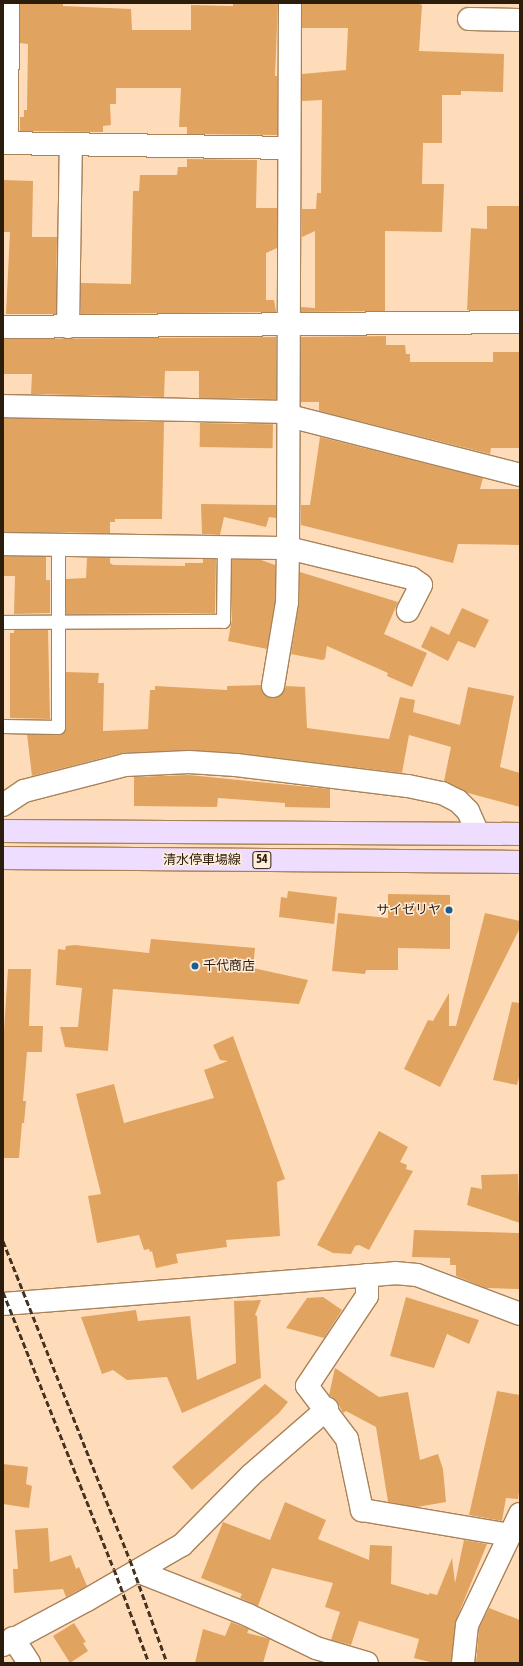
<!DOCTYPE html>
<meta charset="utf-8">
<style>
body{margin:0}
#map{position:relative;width:523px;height:1666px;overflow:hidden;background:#ffdcb9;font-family:"Asap Condensed","Noto Sans JP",sans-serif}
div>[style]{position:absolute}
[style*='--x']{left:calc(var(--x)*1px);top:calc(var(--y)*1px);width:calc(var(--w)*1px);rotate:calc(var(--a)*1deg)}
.building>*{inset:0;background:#e1a360;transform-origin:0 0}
.roads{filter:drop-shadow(1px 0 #a98258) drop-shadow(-1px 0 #a98258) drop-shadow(0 1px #a98258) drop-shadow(0 -1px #a98258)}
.service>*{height:13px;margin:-6.5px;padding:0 6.5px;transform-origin:6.5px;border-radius:6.5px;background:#fff}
.minor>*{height:22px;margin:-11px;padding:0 11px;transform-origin:11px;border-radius:11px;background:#fff}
.primary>*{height:22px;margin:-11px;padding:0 11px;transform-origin:11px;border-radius:11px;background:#eeddfe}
.rail>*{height:3px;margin-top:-1.5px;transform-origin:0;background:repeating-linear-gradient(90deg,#453320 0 6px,transparent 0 9px)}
.dots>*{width:11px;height:11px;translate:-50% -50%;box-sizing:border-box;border:2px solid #feeddb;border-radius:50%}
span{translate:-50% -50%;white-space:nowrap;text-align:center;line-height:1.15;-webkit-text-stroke:3px #feeddb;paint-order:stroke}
.shield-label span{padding:1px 3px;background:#feeddb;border:1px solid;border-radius:3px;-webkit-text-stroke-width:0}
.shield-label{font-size:12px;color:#2c1c0b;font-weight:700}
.street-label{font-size:13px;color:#2c1c0b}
.poi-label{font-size:13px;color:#2c1c0b}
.right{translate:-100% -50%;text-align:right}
.left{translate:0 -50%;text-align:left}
.frame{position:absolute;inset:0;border:4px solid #2c1c0b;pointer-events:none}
</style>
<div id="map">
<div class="building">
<div style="clip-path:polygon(233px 3px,278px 3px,275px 76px,277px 76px,277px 135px,187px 134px,187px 127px,179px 127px,181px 88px,116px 88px,116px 104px,110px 104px,111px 125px,103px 126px,103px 132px,20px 131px,20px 117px,24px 117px,24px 110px,27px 110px,28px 44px,20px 43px,20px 4px,63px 4px,63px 6px,131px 9px,132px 30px,191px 30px,191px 5px,233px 6px)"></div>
<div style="clip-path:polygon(343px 3px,420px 4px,422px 5px,419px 51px,504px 54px,503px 92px,461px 91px,461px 95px,442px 95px,442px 143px,423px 143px,422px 184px,444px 184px,442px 232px,385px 231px,385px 311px,301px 312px,301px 307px,315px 308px,315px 231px,302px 237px,302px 209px,316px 209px,317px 193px,321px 193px,322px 100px,302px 101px,302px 74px,346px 70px,348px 28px,302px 28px,302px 4px)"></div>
<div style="clip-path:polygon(187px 159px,257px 160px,256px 208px,277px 208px,277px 248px,266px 253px,266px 300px,274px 300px,276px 312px,81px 314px,81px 283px,131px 284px,133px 191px,139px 191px,140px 175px,177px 175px,178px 167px,187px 167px)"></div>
<div style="clip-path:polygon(3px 180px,33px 181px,32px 237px,57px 237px,56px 314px,6px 314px,10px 232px,3px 232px)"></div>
<div style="clip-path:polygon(487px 206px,520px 206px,519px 310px,467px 310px,471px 228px,487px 229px)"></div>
<div style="clip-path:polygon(386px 336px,386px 345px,405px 345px,406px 354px,410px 354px,410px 362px,493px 362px,493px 352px,520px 352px,520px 448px,491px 448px,490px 454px,319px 411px,319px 402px,301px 402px,301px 337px)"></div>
<div style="clip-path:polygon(276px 337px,276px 399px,199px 398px,199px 371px,165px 371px,164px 397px,31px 394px,32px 374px,3px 374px,3px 339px)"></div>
<div style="clip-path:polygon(3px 418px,164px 422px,162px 519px,115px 519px,115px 522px,110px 522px,110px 533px,3px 532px)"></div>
<div style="left:200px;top:423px;width:73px;height:24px;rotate:1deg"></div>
<div style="clip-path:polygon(320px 437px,483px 478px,480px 489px,520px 489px,520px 545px,458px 544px,453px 563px,301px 525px,301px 505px,310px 505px)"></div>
<div style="clip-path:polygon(201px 504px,276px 505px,276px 518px,269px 517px,266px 527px,224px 517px,220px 535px,202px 534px)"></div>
<div style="clip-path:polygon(3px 556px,46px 557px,46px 580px,50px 580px,50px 613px,14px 614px,15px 576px,3px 576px)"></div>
<div style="clip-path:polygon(87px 558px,110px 558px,110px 563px,113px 565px,185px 566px,185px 563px,203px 563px,203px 559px,216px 559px,215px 613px,66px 614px,66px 579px,86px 578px)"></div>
<div style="clip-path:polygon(232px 560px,261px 560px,275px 565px,275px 601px,267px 649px,228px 641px,232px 619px)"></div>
<div style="clip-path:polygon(300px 572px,398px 602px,384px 634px,427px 653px,412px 687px,387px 676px,388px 673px,327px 646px,325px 659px,322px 660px,291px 654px,299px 604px)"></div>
<div style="clip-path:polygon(462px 608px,489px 620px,475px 648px,458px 641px,448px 661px,421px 647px,431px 626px,449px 635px)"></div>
<div style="clip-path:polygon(14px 630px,48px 630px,50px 719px,10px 718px,10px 633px,14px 633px)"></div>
<div style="clip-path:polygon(66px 672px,99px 673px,98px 683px,104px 683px,103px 731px,148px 729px,150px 690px,155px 690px,155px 686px,227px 690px,227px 686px,261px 685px,265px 695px,271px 698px,282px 694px,286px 686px,305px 687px,307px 728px,389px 739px,400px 697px,415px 700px,413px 712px,460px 725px,468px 687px,514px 696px,500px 767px,520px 773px,520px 807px,468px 793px,444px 781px,451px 747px,409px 735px,402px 773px,238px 753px,188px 750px,122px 753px,32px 776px,27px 734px,58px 735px,65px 731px)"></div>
<div style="clip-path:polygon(189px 775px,330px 789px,330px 808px,285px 807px,285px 803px,218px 798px,217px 807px,134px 806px,134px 777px)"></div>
<div style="clip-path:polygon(288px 891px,337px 897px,334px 924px,279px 917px,281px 897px,287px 898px)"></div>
<div style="clip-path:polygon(388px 894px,450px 895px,450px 949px,398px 948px,398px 970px,366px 970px,365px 974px,332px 971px,338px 913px,388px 918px)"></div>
<div style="clip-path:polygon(485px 913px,520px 921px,520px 928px,440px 1087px,404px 1069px,428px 1020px,433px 1021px,449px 993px,449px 1026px,456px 1026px)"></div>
<div style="clip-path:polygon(151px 939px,255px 948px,253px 968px,308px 980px,299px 1004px,113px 989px,108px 1051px,65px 1047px,60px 1027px,78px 1027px,82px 988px,56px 985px,58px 949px,65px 950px,66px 946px,75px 945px,149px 953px)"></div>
<div style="clip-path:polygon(8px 969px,31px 969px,29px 1026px,43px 1026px,42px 1052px,27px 1052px,23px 1101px,26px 1101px,24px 1123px,22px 1123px,19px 1158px,3px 1158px,3px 1046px)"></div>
<div style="clip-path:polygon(512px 1002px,520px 1003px,520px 1073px,517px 1085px,493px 1080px)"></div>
<div style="clip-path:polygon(233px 1036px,285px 1179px,277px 1182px,280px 1236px,226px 1240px,227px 1247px,176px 1254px,178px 1263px,156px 1268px,152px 1251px,150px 1252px,149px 1249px,144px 1250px,139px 1235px,97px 1243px,88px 1196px,101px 1194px,76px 1094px,114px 1084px,124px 1123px,214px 1098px,204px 1070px,228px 1061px,220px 1060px,213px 1045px)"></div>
<div style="clip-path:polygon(379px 1131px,408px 1147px,400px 1162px,407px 1165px,406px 1169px,413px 1171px,369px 1250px,359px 1245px,355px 1246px,351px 1254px,333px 1253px,317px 1245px)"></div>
<div style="clip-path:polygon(518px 1174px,520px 1223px,467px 1205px,471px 1187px,482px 1189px,481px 1175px)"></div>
<div style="clip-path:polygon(414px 1230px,520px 1233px,520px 1289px,486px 1288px,456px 1276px,456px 1265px,450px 1265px,450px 1258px,412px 1257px)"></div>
<div style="clip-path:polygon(323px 1297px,342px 1310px,324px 1338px,286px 1328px,307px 1298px)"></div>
<div style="clip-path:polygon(406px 1297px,479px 1320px,469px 1344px,447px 1334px,434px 1368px,390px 1356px)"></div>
<div style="clip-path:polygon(261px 1300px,255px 1315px,257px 1316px,261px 1378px,182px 1413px,167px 1377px,127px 1380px,113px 1370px,102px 1374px,81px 1317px,136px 1310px,138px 1321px,190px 1316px,197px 1380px,236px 1363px,234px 1301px)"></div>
<div style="clip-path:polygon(335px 1368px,379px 1397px,408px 1392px,420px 1460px,438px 1454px,443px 1469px,446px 1502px,417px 1507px,388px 1502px,376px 1427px,346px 1411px,343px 1413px,337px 1401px,329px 1395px)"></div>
<div style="clip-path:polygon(265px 1384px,288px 1402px,279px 1413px,192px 1490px,172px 1467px)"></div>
<div style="clip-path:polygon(497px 1391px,520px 1395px,520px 1484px,518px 1499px,506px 1498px,502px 1521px,469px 1515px)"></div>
<div style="clip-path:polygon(3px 1464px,28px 1467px,26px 1484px,32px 1486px,29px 1508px,3px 1504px)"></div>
<div style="clip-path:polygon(285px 1502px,326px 1520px,318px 1539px,369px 1560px,370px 1545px,392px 1546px,391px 1584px,429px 1595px,429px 1593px,437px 1595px,452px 1558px,455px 1583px,464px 1540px,487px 1544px,456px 1620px,451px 1663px,434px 1663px,414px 1658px,419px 1639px,359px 1621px,351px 1645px,331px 1640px,340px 1612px,325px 1607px,333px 1583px,272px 1568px,258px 1606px,240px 1598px,242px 1594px,201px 1578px,223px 1522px,270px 1540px)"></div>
<div style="clip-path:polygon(48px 1528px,50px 1562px,71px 1555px,76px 1569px,79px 1567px,87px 1586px,66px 1597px,63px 1589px,14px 1593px,13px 1569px,18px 1569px,15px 1530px)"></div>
<div style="clip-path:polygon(489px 1608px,520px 1620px,520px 1663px,476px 1663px,479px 1628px)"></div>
<div style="clip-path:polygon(231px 1622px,249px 1629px,247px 1633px,270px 1639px,263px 1663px,195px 1663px,203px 1629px,225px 1636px)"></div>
<div style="clip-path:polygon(74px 1623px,86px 1642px,83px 1643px,88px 1651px,70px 1663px,53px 1636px)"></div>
</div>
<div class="roads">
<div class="service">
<div style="--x:3;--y:622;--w:220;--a:-0.3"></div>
<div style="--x:223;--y:621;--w:74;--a:-89.2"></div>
<div style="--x:3;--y:726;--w:55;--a:1"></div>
<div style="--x:58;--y:727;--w:182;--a:-90"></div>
</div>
<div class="minor">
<div style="--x:469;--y:19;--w:51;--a:1.1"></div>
<div style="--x:3;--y:143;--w:285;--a:1"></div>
<div style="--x:7;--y:143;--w:140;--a:-89.6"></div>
<div style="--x:3;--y:327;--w:517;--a:-0.55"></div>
<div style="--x:68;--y:327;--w:183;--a:-89.1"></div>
<div style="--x:3;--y:406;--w:286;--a:1.2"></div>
<div style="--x:289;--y:416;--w:238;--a:14.3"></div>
<div style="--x:3;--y:544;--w:285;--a:0.8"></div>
<div style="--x:288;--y:548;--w:545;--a:-89.79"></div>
<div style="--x:273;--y:686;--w:85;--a:-80.5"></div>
<div style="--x:287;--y:602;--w:54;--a:-88.9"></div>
<div style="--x:288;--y:548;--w:127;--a:13.7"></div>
<div style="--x:411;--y:578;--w:12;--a:35"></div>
<div style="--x:421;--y:585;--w:29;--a:117"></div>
<div style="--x:3;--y:805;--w:25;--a:-34"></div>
<div style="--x:24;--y:791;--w:104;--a:-14.4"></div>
<div style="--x:125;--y:765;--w:64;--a:-2.7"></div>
<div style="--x:189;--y:762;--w:47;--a:3.7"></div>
<div style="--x:236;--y:765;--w:173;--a:7"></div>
<div style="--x:408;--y:786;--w:35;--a:12"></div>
<div style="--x:442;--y:793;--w:18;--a:27"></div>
<div style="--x:458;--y:801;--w:14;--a:45"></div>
<div style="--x:468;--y:811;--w:24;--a:66"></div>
<div style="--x:367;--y:1275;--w:21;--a:90"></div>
<div style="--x:367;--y:1296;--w:108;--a:123.7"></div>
<div style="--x:307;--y:1386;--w:66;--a:53"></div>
<div style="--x:347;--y:1439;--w:73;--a:78.1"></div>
<div style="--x:362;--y:1510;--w:150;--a:9.6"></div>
<div style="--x:3;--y:1304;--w:393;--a:-4.5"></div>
<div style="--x:395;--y:1273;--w:22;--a:5"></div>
<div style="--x:417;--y:1275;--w:110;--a:20.7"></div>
<div style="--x:137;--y:1571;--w:119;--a:21.6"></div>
<div style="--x:248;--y:1615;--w:76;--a:25.9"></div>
<div style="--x:316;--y:1648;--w:53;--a:16.4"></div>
<div style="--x:13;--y:1638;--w:30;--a:57"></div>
<div style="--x:3;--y:1645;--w:95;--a:-28.2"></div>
<div style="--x:87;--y:1600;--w:110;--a:-30.1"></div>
<div style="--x:182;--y:1545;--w:98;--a:-45.4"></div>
<div style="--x:251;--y:1475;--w:101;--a:-41"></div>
<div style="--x:463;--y:1663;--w:38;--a:-84"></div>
<div style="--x:467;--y:1625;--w:123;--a:-64.5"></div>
</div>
<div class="primary">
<div style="--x:3;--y:831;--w:517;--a:0.33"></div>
<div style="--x:3;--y:858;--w:517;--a:0.44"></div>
</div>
</div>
<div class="rail">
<div style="--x:3;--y:1241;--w:343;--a:68.3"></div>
<div style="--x:130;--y:1560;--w:109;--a:70.2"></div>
<div style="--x:3;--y:1292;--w:298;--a:68.2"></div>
<div style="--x:114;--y:1569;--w:100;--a:69.6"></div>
</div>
<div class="dots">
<div style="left:449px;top:910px;background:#195d92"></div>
<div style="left:195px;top:966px;background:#195d92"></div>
</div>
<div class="shield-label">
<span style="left:262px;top:860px">54</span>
</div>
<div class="street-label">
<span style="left:202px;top:860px">清水停車場線</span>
</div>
<div class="poi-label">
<span class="right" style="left:441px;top:910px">サイゼリヤ</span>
<span class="left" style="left:203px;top:966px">千代商店</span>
</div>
<div class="frame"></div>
</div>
